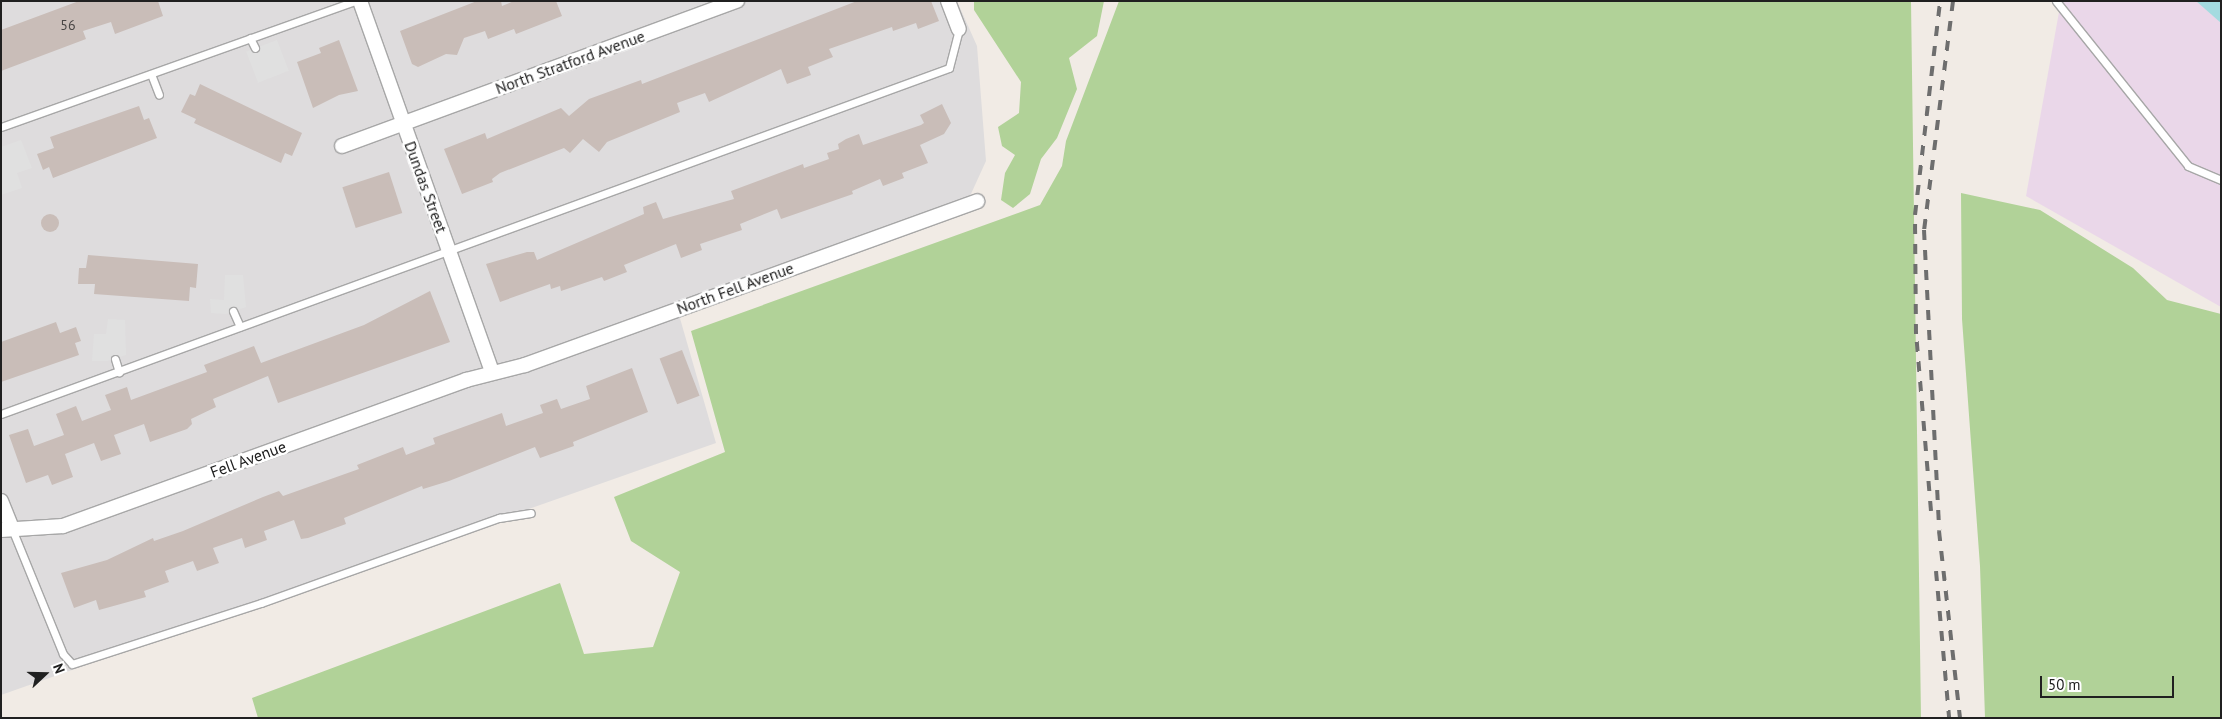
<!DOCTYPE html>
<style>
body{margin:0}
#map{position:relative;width:2222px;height:719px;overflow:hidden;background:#f1ebe5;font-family:"PT Sans",sans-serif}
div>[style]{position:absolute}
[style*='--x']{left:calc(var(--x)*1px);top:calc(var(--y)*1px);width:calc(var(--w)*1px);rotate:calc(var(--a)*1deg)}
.residential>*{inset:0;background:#dedcdd}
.industrial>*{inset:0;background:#ead7e9}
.forest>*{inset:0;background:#b1d298}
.parking>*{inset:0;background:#e0e0e0;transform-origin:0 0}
.water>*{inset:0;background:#a4dbe0}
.building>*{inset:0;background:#c9bdb8;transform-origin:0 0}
.round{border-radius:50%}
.roads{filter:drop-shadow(1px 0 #a7a7a7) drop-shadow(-1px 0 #a7a7a7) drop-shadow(0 1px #a7a7a7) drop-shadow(0 -1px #a7a7a7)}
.service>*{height:7px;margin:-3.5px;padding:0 3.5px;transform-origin:3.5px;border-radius:3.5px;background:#fff}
.minor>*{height:14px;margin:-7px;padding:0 7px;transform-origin:7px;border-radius:7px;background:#fff}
.rail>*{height:4px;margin-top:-2px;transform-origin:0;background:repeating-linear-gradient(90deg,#6e6e6e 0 10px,transparent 0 20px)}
span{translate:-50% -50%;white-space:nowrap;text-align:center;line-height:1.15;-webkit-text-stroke:5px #fff;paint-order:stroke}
.number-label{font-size:14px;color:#4a4746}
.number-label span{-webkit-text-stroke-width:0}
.street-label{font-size:16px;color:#202020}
.frame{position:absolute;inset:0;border:2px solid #202020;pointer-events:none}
.north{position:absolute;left:20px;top:649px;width:50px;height:50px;-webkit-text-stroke:4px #fff;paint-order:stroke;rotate:69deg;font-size:14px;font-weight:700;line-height:20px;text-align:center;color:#202020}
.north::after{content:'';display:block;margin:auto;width:18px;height:22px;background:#202020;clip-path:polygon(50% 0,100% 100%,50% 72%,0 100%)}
.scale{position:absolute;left:2040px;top:676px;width:134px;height:22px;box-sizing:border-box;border:2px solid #202020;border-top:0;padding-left:6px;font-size:15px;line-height:18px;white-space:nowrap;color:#202020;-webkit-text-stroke:4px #fff;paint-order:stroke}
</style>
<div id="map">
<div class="residential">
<div style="clip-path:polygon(1px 1px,957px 1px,977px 46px,986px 161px,965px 207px,677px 308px,716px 443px,1px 695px)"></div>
</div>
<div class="industrial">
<div style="clip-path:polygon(2061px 1px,2221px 1px,2221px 307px,2026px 196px)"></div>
</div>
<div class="forest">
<div style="clip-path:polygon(974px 1px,1104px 1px,1097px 36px,1069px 58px,1077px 89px,1057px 138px,1041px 159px,1030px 194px,1013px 208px,1001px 200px,1005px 173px,1015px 155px,1002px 146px,998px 127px,1019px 113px,1021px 82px,974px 10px)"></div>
<div style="clip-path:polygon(1119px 1px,1911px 1px,1921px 718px,258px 718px,252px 698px,560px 583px,584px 654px,653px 647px,680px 572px,631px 541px,614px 497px,725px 452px,691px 331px,1040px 205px,1062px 166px,1066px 141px)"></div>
<div style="clip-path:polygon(1961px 193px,2040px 210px,2133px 268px,2167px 300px,2221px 314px,2221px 718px,1985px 718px,1980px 566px,1962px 319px)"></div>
</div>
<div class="parking">
<div style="left:277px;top:40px;width:33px;height:33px;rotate:69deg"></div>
<div style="clip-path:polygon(21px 140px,32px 168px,17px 173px,22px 188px,1px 195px,1px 147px)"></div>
<div style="clip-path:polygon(225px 275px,243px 275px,246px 307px,226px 314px,211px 313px,210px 299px,224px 300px)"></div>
<div style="clip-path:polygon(108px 319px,125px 320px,126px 355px,107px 361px,92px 361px,94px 334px,106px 334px)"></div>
</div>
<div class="water">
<div style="clip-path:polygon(2196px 1px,2221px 1px,2221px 23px)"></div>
</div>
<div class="building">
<div style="clip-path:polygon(79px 1px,158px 1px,163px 16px,115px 34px,111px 22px,83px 31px,86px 39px,1px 71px,1px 30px)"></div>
<div style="clip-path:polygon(477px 1px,501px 1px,502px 6px,514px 1px,556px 1px,562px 16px,516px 34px,514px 29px,488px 39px,485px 31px,464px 38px,457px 55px,446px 54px,418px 67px,412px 64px,400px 31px)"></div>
<div style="clip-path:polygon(857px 1px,931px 1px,939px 21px,918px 29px,916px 23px,893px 31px,892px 27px,829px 49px,833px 57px,808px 67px,811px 75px,787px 84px,781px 69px,709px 102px,705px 93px,677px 103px,680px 112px,607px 142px,599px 152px,583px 139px,570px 153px,564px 148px,500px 173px,492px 179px,493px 182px,462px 194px,444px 149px,485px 133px,487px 139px,561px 108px,569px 116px,589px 99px,641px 80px,642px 84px)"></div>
<div style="clip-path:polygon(339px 40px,358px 91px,339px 95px,313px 108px,297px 62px,321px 53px,319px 48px)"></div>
<div style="clip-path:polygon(200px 84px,302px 133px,292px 156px,285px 153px,281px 163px,194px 123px,196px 119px,181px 112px,190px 94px,195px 96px)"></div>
<div style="clip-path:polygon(942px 104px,951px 123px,944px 134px,920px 145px,928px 163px,902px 173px,904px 178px,883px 186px,880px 179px,852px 191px,853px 194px,781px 219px,777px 209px,740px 224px,742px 230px,700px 244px,702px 250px,681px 258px,676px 244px,624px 265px,627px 272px,604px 281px,602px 277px,561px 291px,560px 286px,551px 289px,550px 284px,500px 302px,486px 264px,527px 252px,534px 252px,537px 260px,644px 214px,643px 207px,656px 202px,663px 219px,734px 199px,731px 191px,803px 164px,804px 168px,829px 159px,827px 153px,839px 149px,838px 144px,846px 139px,859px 134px,863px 145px,921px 125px,924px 123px,920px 115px)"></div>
<div style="clip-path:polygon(139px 106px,144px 120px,149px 118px,157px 138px,53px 178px,49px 167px,43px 170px,37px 154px,54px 148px,50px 137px)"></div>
<div style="left:389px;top:172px;width:43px;height:49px;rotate:72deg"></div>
<div class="round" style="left:41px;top:214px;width:18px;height:18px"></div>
<div style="clip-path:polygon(88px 255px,198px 264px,196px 288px,190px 287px,189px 301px,94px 294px,95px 284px,78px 284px,79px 268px,86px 268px)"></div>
<div style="clip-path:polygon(430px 291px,450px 342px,278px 403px,268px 376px,213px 399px,216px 407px,191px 419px,192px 424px,187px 429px,150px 442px,144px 424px,114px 435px,121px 454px,101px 461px,94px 443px,65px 454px,73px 477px,52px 485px,48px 475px,26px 483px,9px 435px,28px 429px,34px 446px,64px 435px,56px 414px,76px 406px,82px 421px,111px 410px,105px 395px,127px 387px,131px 400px,207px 372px,204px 365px,254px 346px,261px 363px,364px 325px)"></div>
<div style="clip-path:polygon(56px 322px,60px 333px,76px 327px,81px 341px,75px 343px,79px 355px,1px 382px,1px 342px)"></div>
<div style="left:682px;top:350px;width:49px;height:24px;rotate:69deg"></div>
<div style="clip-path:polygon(632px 368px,648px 412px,573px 442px,574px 446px,540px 458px,535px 447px,449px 481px,423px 489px,422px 486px,344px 518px,346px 524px,308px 538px,301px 539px,294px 520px,264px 531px,267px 540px,245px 548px,242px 538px,213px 548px,219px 563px,197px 571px,193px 561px,165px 571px,169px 582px,144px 591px,146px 597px,99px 610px,96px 600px,74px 608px,61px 573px,107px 560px,153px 538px,154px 541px,183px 531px,263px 497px,279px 491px,283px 496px,359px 469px,357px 465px,403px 447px,406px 455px,435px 444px,433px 438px,502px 413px,506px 426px,543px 413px,540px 405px,557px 399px,561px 409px,590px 399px,586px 386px)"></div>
</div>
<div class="roads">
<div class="service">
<div style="--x:2056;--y:1;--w:211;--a:51.3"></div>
<div style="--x:2188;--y:166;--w:36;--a:23"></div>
<div style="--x:250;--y:38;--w:11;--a:63"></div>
<div style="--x:151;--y:74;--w:22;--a:69"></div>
<div style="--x:1;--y:127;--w:375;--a:-19.6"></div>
<div style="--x:233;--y:311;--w:17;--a:66"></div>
<div style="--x:115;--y:359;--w:14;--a:73"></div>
<div style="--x:1;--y:414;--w:1009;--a:-20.05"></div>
<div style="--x:949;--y:68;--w:40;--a:-75.6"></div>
<div style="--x:12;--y:529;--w:135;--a:67.8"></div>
<div style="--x:63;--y:654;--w:13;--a:48"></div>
<div style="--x:72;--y:664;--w:199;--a:-17.9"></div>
<div style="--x:261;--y:603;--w:253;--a:-19.7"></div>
<div style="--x:499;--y:518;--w:32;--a:-9"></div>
</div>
<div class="minor">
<div style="--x:360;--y:1;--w:394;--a:70.4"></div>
<div style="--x:948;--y:1;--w:30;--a:69"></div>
<div style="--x:342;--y:146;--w:421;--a:-20.2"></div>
<div style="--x:1;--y:501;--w:29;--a:68"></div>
<div style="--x:1;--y:530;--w:62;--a:-3.7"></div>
<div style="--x:63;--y:526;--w:429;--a:-19.9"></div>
<div style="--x:466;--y:380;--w:61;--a:-14.3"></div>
<div style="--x:525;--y:365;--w:481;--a:-19.9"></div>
</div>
</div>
<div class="rail">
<div style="--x:1953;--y:1;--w:231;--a:97.2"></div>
<div style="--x:1924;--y:230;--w:301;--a:87.1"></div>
<div style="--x:1939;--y:531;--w:188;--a:83.6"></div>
<div style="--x:1931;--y:511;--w:178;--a:-94.8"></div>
<div style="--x:1916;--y:334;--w:119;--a:-90.5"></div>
<div style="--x:1915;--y:215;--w:215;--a:-83.3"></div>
<div style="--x:1936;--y:571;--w:148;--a:84.9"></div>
</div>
<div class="number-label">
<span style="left:68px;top:25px">56</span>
</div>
<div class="street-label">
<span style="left:570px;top:62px;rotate:-20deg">North Stratford Avenue</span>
<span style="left:426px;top:187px;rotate:70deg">Dundas Street</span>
<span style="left:735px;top:288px;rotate:-20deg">North Fell Avenue</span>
<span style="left:248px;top:459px;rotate:-20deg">Fell Avenue</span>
</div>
<div class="frame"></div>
<div class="north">N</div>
<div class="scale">50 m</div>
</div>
